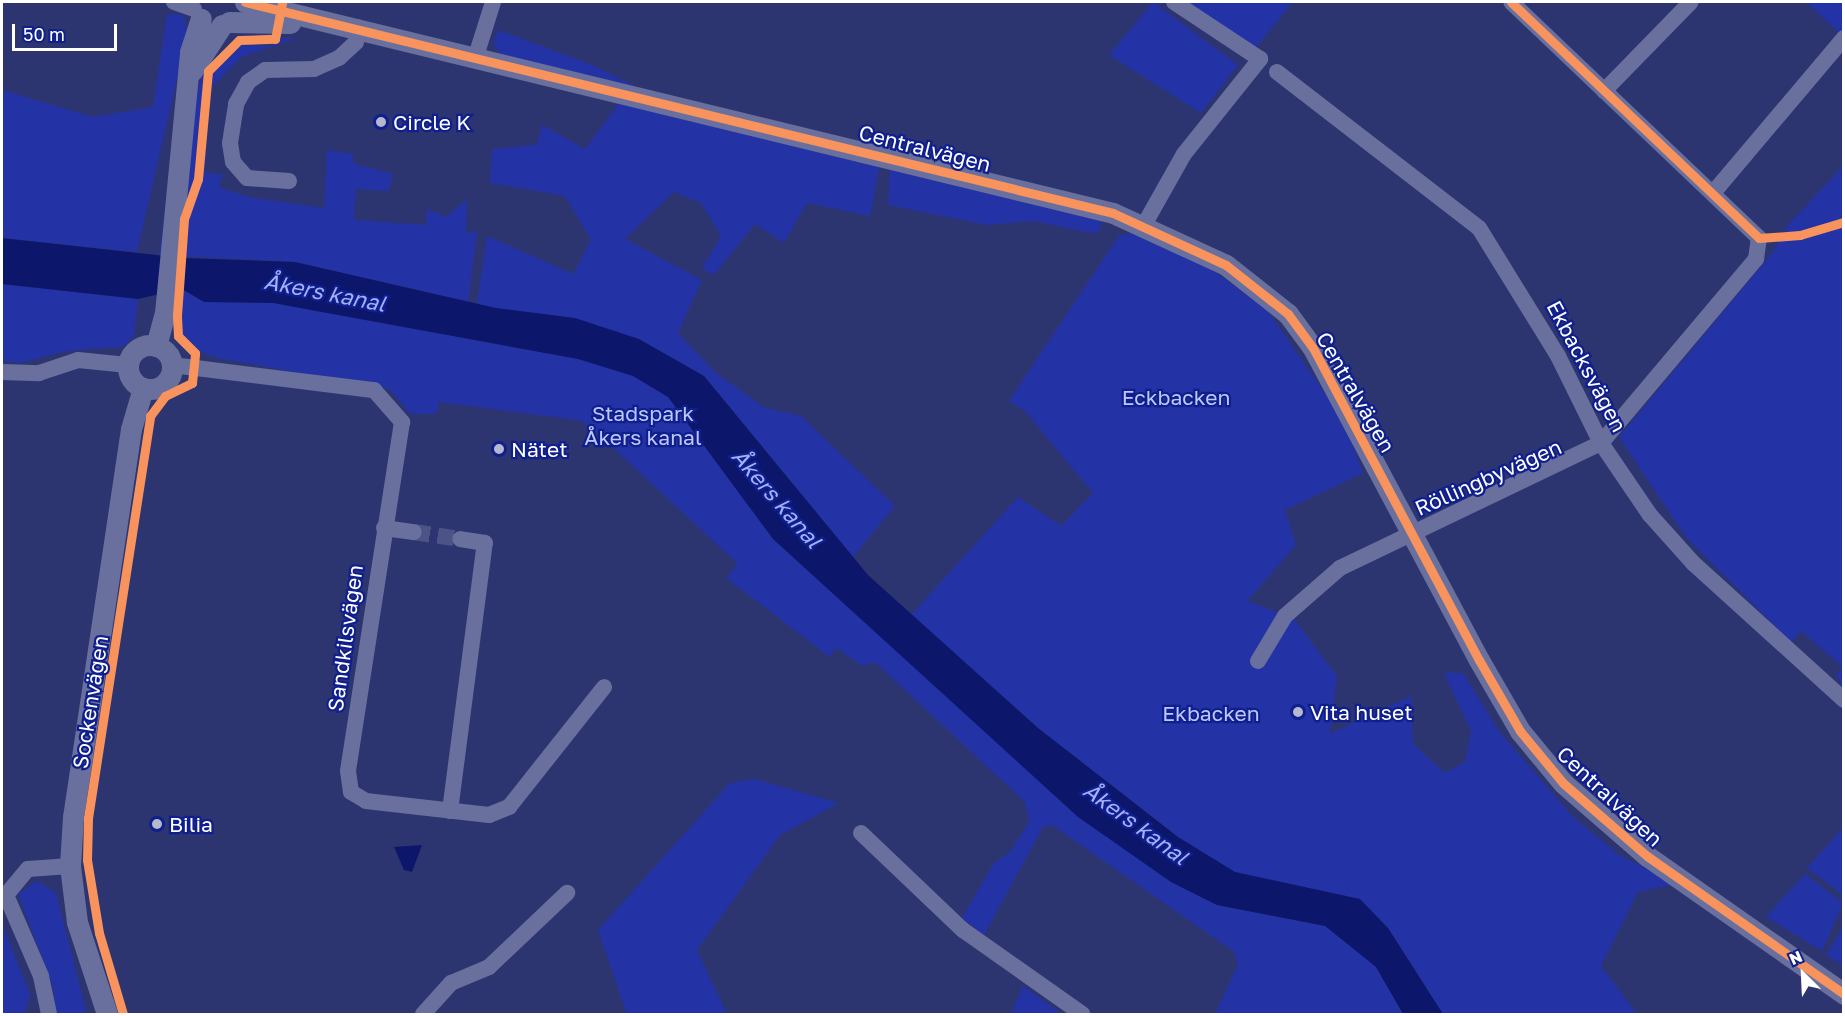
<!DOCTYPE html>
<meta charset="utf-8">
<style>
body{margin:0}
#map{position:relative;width:1845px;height:1016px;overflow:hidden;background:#2d3571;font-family:"Golos Text",sans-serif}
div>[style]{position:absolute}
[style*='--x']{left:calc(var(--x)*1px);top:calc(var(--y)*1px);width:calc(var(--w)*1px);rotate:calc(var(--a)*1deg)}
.green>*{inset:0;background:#2333a6}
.water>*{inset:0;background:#0c176b}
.minor-tunnel>*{height:16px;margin-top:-8px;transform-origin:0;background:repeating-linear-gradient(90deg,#4c5386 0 16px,transparent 0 24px)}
.minor>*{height:16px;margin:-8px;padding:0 8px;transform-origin:8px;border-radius:8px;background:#69709d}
.tertiary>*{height:21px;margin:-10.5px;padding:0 10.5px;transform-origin:10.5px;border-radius:10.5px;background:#69709d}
.tertiary>.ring{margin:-10.5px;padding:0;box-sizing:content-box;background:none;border:21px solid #69709d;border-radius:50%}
.cycleway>*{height:9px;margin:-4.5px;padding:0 4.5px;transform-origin:4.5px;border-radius:4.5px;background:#f8935d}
.dots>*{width:16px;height:16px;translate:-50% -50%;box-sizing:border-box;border:3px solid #101f8e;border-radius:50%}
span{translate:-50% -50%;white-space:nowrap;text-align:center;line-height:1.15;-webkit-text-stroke:4.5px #101f8e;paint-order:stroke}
.poi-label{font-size:21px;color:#fff}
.left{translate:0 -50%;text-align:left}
.street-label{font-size:21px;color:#fff}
.park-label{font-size:21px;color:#bfc8fe}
.water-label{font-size:22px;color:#a4b0fa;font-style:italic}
.frame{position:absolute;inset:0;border:3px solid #fff;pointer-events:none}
.north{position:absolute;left:1773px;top:944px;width:60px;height:60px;-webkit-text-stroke:4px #101f8e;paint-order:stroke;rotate:336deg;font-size:16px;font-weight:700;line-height:24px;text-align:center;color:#fff}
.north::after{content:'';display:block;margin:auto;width:21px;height:27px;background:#fff;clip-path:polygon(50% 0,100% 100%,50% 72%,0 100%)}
.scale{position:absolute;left:12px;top:24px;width:105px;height:27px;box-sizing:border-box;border:3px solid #fff;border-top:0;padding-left:8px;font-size:18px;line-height:21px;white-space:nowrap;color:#fff;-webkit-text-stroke:4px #101f8e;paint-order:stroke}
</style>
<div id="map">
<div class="green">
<div style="clip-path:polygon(1153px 2px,1238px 65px,1201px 113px,1109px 55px)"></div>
<div style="clip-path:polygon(1185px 2px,1293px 2px,1254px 50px)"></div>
<div style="clip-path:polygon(1806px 2px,1843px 2px,1843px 30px,1840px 33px)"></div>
<div style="clip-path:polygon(167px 14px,183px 15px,188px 31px,137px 252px,2px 238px,2px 90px,93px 117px,153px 107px)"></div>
<div style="clip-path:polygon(499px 30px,592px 65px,637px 87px,500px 54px,493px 43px)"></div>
<div style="clip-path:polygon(282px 38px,296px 38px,241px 57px,209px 90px,205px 173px,223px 174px,219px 187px,249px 197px,324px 208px,327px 150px,353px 154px,354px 164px,393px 174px,389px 191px,356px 189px,354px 220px,426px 225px,427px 209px,446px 217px,467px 199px,466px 233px,477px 231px,468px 302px,295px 262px,159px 255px,172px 163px,206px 64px,242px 45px,270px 46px)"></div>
<div style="clip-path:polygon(620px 102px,880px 165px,870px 216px,807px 203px,784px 243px,755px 224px,714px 275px,702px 268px,721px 236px,701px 203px,674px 192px,625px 239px,702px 280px,678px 333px,716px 373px,765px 408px,801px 416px,895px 506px,853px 557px,704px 376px,477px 303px,487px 236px,573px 274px,591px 240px,565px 196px,490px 183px,492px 149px,537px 145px,542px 125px,585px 149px)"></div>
<div style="clip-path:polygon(890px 166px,1105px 217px,1097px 234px,1034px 221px,987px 225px,888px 205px)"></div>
<div style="clip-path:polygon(1843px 166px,1843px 684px,1836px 676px,1843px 667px,1801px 631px,1791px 642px,1686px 537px,1619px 437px,1773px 252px,1788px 225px)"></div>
<div style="clip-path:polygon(1131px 233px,1206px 265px,1267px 310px,1343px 419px,1363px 473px,1285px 510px,1296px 545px,1247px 601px,1293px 618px,1337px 676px,1330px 734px,1411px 696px,1413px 744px,1445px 773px,1465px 762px,1471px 731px,1444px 673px,1463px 673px,1498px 730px,1573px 817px,1619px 855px,1676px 884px,1638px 892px,1601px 966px,1637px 1014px,1443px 1014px,1388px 928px,1235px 872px,1178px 837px,1038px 728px,911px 615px,1018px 497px,1061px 526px,1093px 493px,1025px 411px,1009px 401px,1118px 237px)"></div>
<div style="clip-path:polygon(2px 284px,138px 299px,134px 336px,123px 347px,66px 351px,20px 363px,2px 361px)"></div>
<div style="clip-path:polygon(182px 289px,204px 302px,273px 303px,578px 359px,633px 376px,668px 397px,773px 539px,1078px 816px,1171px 882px,1217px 905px,1325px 926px,1349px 940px,1376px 967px,1403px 1014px,1215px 1014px,1238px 964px,1233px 951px,1052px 825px,1043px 827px,984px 935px,962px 918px,994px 863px,1010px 852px,1029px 822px,1025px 802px,875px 662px,863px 666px,836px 648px,830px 657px,726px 578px,738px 564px,591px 427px,578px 420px,439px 402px,436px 414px,411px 414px,389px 389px,217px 358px,187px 346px,178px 334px)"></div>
<div style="clip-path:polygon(755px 779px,839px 803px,780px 835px,697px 950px,727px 1014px,627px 1014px,598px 930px,730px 783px)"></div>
<div style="clip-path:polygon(1843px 828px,1843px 895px,1807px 868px)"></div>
<div style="clip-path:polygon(1805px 874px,1843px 903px,1822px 951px,1766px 917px)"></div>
<div style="clip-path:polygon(37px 881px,56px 893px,87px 1014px,56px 1014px,53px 986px,18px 894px)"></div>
<div style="clip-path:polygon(2px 924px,30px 994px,25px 1014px,2px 1014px)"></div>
<div style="clip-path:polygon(1843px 927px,1843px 965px,1826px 955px)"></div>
<div style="clip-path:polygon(1023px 986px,1062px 1014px,1011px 1014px)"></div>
</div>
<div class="water">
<div style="clip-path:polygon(2px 238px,184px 258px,295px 262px,496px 308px,575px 318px,639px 339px,704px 376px,868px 575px,1038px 728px,1178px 837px,1235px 872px,1360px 899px,1388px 928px,1443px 1014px,1403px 1014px,1376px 967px,1325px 926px,1217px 905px,1171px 882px,1078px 817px,773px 539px,668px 397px,633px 376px,578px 359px,273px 303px,204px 302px,182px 289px,138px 299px,2px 284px)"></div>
<div style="clip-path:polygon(422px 845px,412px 872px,404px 870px,394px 847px)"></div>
</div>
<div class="minor-tunnel">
<div style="--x:414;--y:532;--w:47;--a:8.7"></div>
</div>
<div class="minor">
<div style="--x:174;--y:2;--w:21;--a:19"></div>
<div style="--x:476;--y:56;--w:57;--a:-72.5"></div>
<div style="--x:1277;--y:72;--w:255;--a:37.7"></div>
<div style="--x:1479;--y:228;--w:150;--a:58.3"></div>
<div style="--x:1558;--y:356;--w:97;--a:63.7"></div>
<div style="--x:1601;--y:443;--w:87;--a:55.8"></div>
<div style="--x:1650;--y:515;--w:64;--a:48.1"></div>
<div style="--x:1693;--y:563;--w:204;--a:42.2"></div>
<div style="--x:1604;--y:91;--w:124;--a:-45.7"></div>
<div style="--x:289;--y:181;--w:42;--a:-175.9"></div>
<div style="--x:247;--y:178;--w:21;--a:-131"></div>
<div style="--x:233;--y:162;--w:19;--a:-99"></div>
<div style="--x:230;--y:143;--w:39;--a:-81"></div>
<div style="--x:236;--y:104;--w:25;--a:-61"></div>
<div style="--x:248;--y:82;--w:21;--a:-35"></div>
<div style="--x:265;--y:70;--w:49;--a:-1.2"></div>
<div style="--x:314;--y:69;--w:27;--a:-24"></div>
<div style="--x:339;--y:58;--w:23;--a:-43"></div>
<div style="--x:356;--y:42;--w:15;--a:-86"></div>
<div style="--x:1713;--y:193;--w:203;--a:-49.8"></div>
<div style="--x:1144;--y:225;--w:81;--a:-60.6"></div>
<div style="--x:1184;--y:154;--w:122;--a:-51.3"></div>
<div style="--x:1260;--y:59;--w:103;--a:-146.5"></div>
<div style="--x:172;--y:365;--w:204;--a:7.1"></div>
<div style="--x:374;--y:390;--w:43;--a:48.8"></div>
<div style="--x:402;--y:422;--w:353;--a:98.8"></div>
<div style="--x:348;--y:771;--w:21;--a:82"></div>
<div style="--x:351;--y:792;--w:17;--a:31"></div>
<div style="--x:366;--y:801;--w:124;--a:6.5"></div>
<div style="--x:489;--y:815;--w:22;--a:-22"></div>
<div style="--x:509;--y:807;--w:153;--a:-51.6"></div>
<div style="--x:2;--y:372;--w:37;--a:2"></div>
<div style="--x:39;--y:373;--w:41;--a:-18.4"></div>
<div style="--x:78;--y:360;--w:50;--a:5.7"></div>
<div style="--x:384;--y:528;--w:30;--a:8"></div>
<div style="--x:1258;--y:661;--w:52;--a:-59"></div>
<div style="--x:1285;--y:616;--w:73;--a:-41.1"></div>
<div style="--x:1340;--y:568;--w:289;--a:-25.6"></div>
<div style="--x:1601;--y:443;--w:241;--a:-49.9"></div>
<div style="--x:1756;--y:259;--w:21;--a:-82"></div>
<div style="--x:1759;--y:238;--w:342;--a:-136.4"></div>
<div style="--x:450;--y:811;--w:270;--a:-82.6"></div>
<div style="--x:485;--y:543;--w:25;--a:-171"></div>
<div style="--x:861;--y:833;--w:141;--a:43.6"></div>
<div style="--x:963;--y:930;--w:146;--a:35.2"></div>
<div style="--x:49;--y:1014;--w:39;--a:-102"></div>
<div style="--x:41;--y:976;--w:88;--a:-113.4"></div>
<div style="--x:6;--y:895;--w:34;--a:-50"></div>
<div style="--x:28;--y:869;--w:42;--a:-4.1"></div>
<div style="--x:423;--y:1014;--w:42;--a:-47.9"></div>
<div style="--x:451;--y:983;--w:41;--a:-22.8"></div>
<div style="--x:489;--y:967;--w:108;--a:-43.5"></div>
</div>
<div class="tertiary">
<div style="--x:245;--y:2;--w:893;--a:13.66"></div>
<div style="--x:1113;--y:213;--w:124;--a:24.7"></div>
<div style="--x:1226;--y:265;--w:79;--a:38.3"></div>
<div style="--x:1288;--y:314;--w:42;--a:53.7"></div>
<div style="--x:1313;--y:348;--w:353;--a:62"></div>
<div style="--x:1479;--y:660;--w:82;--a:60"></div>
<div style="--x:1520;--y:731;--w:67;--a:50.4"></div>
<div style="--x:1563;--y:783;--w:111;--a:41"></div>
<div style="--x:1647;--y:856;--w:241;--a:35"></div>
<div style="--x:229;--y:22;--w:61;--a:0.9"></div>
<div style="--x:192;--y:71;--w:55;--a:-56.9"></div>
<div class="ring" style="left:128px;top:345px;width:23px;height:23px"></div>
<div style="--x:156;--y:346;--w:34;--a:-75"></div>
<div style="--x:165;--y:313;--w:262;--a:-84.5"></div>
<div style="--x:190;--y:52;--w:35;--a:-72"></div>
<div style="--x:107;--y:1014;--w:97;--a:-108.1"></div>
<div style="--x:77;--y:922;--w:56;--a:-97.1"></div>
<div style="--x:70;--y:866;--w:49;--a:-86.5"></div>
<div style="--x:73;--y:817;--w:392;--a:-81.5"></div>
<div style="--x:131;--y:429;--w:43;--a:-73.7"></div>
</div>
<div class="cycleway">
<div style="--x:245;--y:2;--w:893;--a:13.66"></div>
<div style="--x:1113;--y:213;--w:124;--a:24.7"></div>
<div style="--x:1226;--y:265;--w:79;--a:38.3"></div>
<div style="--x:1288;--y:314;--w:42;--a:53.7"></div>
<div style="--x:1313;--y:348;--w:353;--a:62"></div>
<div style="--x:1479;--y:660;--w:82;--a:60"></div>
<div style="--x:1520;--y:731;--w:67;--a:50.4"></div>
<div style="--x:1563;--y:783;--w:111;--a:41"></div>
<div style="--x:1647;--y:856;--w:241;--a:35"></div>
<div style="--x:1511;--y:2;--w:342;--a:43.6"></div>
<div style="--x:1759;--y:238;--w:41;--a:-4.2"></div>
<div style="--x:1800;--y:235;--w:46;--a:-16.5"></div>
<div style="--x:123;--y:1014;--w:84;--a:-106.5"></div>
<div style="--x:99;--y:933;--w:74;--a:-99.3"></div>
<div style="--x:87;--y:860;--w:42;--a:-88.6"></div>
<div style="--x:88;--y:818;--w:407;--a:-81.2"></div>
<div style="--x:150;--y:416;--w:25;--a:-53"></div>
<div style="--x:165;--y:396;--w:30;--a:-26"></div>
<div style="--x:192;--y:383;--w:30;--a:-84"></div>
<div style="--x:195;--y:353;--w:24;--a:-135"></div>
<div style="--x:178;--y:336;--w:21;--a:-93"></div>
<div style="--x:177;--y:315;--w:96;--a:-85.8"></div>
<div style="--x:184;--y:219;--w:42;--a:-70.7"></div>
<div style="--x:198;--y:179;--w:108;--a:-84.7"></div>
<div style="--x:208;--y:71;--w:44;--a:-45"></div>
<div style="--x:239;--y:40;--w:36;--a:-2"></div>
<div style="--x:275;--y:39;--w:38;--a:-79"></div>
</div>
<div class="dots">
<div style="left:381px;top:122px;background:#b6b8cd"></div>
<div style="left:499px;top:449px;background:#b6b8cd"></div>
<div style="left:1298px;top:712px;background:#b6b8cd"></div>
<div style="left:157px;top:824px;background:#b6b8cd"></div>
</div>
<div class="poi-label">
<span class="left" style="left:393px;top:122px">Circle K</span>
<span class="left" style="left:511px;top:449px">Nätet</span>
<span class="left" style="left:1310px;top:712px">Vita huset</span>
<span class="left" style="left:169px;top:824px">Bilia</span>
</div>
<div class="street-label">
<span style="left:925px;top:148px;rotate:14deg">Centralvägen</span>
<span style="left:1587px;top:366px;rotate:62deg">Ekbacksvägen</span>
<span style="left:1356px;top:392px;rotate:60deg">Centralvägen</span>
<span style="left:1488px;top:477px;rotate:-24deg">Röllingbyvägen</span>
<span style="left:345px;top:638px;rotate:-82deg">Sandkilsvägen</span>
<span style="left:90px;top:702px;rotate:-81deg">Sockenvägen</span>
<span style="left:1610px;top:796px;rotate:43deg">Centralvägen</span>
</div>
<div class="park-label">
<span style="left:1176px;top:397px">Eckbacken</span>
<span style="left:643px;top:425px">Stadspark<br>Åkers kanal</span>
<span style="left:1211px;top:713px">Ekbacken</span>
</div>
<div class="water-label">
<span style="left:325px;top:292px;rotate:11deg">Åkers kanal</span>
<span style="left:777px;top:498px;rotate:49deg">Åkers kanal</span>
<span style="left:1136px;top:823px;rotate:36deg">Åkers kanal</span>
</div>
<div class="frame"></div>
<div class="north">N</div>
<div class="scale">50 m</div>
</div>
